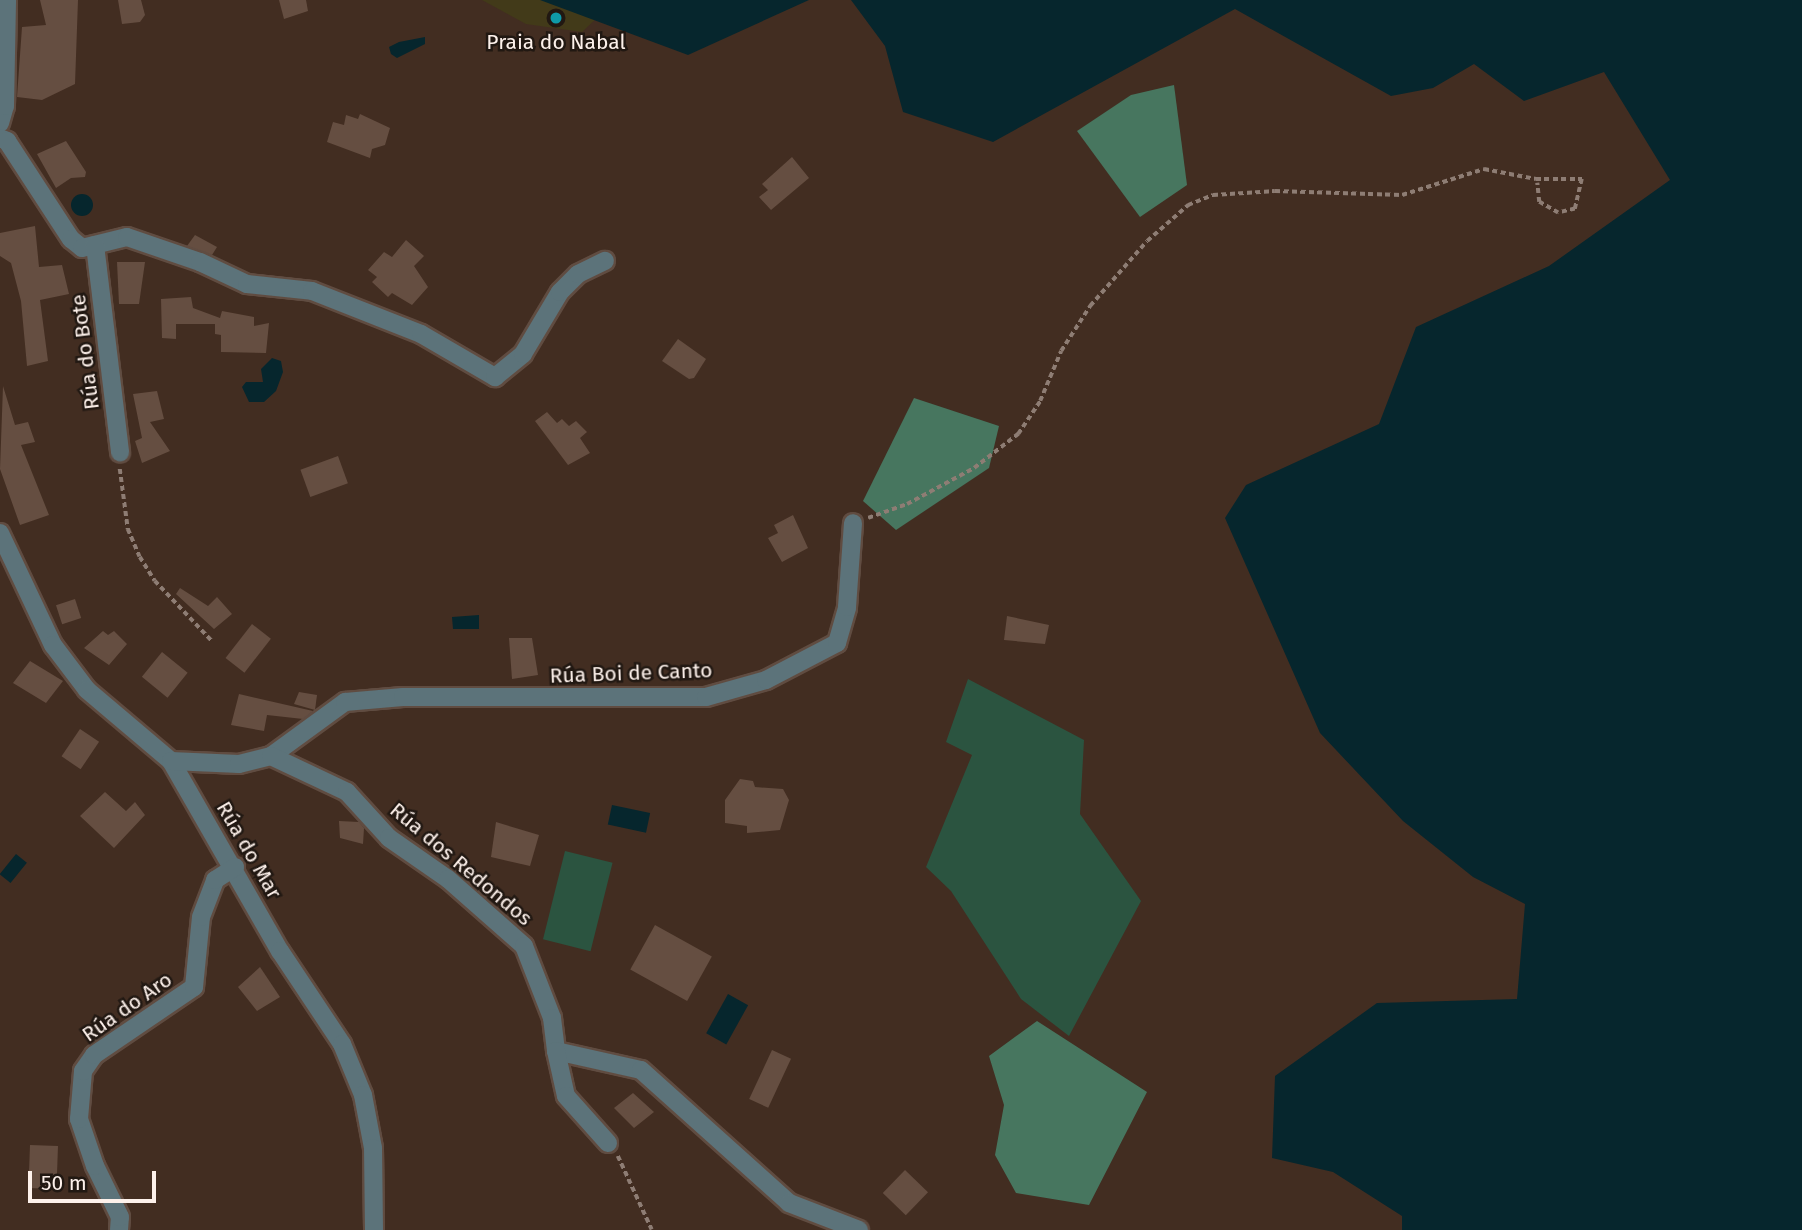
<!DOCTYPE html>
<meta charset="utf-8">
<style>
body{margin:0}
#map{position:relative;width:1802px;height:1230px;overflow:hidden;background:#422d21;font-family:"Fira Sans",sans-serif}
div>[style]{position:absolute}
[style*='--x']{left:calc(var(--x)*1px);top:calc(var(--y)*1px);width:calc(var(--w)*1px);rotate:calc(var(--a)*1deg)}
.green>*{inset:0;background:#2b5440;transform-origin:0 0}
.forest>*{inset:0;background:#47765f}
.sand>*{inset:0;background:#423a19}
.water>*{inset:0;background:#06262d;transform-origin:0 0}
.round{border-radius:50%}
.building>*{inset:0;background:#654e41;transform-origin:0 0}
.path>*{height:3.5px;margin-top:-1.75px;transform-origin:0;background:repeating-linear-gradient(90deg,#8e7d74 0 5px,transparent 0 8.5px)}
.roads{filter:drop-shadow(2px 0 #604c41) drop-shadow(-2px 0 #604c41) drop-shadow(0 2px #604c41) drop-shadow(0 -2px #604c41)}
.minor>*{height:18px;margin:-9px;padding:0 9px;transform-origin:9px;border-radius:9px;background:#5c737a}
.dots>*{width:19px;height:19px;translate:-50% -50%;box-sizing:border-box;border:4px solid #211812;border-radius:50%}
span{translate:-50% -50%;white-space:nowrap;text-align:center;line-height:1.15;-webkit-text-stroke:5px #211812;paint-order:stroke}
.poi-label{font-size:21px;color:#fdf1eb}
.street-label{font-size:21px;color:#fdf1eb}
.scale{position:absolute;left:28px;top:1171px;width:128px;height:32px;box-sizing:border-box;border:4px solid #fdf1eb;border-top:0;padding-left:9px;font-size:21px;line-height:24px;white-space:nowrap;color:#fdf1eb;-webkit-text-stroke:5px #211812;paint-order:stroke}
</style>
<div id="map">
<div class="green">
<div style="clip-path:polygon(968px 679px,1084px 740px,1080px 814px,1141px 901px,1069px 1036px,1021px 999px,951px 891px,926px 867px,972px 755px,946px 742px)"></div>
<div style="left:565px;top:851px;width:49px;height:91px;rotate:14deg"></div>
</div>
<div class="forest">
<div style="clip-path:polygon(1174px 85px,1187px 185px,1140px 217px,1077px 131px,1131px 95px)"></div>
<div style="clip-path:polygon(914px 398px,999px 426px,989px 468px,896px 530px,863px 501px)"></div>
<div style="clip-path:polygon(1037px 1021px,1147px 1092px,1089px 1205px,1016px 1193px,995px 1155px,1004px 1105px,989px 1056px)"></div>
</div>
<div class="sand">
<div style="clip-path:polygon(482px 0,601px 0,603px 12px,582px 32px,526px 24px)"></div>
</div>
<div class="water">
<div style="clip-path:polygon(540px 0,809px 0,688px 55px)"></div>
<div style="clip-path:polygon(851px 0,1802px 0,1802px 1230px,1402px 1230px,1402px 1216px,1333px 1172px,1272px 1158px,1275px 1076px,1377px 1003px,1517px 999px,1525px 904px,1473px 877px,1403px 821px,1320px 733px,1225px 518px,1246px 485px,1379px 424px,1416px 327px,1549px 266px,1670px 180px,1604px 72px,1524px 101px,1474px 64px,1433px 88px,1391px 96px,1235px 9px,993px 142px,903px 112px,885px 46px)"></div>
<div style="clip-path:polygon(425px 37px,425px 44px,397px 58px,391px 54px,389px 47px,399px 42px)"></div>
<div class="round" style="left:71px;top:194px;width:22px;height:22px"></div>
<div style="clip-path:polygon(272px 358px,281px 361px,283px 372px,276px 391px,264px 402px,249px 402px,242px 387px,246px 382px,263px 382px,261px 369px)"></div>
<div style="clip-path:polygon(479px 615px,479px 629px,453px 629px,452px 617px)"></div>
<div style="left:612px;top:805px;width:39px;height:20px;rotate:12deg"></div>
<div style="left:16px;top:854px;width:14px;height:26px;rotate:39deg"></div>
<div style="left:728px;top:994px;width:23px;height:45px;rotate:29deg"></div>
</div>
<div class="building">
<div style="clip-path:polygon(40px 0,78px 0,75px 84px,42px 100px,17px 97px,22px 27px,46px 25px)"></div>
<div style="clip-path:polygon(118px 0,141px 0,145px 15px,140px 22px,122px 24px)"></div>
<div style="clip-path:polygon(279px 0,306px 0,308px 11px,284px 19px)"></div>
<div style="clip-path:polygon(360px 114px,390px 128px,385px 145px,372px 149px,370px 158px,327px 142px,333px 122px,344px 125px,346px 115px,358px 119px)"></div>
<div style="clip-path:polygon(66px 141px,86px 172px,85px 177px,71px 178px,56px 188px,37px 154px)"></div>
<div style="clip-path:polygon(792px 157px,809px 178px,771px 210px,759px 197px,768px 190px,762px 184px)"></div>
<div style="clip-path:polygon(35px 226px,39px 267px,62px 265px,69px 294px,40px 300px,48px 361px,27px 366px,21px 301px,11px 263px,0 256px,0 233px)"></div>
<div style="clip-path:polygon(195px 235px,217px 247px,212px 255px,187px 246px)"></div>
<div style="clip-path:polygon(406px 240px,424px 256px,414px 266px,428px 287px,412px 305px,392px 293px,388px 297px,372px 282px,377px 277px,368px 270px,384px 252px,392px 257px)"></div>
<div style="clip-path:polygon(117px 262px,145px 262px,139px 304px,119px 304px)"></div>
<div style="clip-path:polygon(191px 297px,193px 308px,220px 318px,222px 311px,254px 317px,254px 326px,269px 323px,266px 353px,221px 352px,221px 335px,215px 334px,215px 324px,176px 324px,176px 339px,162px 338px,161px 299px)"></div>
<div style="clip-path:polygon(678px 339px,706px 359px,694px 378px,689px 379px,662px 361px)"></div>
<div style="clip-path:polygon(3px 386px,15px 425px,28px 422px,35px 442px,21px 445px,49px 515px,20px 525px,0 469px)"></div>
<div style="clip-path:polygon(157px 391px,164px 419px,150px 422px,170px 451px,142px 463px,135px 441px,142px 438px,133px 394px)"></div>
<div style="clip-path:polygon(547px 412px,557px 423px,562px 419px,569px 426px,576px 421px,587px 432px,580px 438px,590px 453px,568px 465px,535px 421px)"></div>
<div style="left:338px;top:456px;width:29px;height:40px;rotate:70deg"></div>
<div style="clip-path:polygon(793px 515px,808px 548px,782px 562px,768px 538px,778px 533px,774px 525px)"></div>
<div style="clip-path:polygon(180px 588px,208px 606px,217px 597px,232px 614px,214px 629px,176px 594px)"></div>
<div style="left:75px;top:599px;width:20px;height:20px;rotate:72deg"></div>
<div style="clip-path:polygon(1007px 616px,1049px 625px,1045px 644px,1004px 640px)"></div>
<div style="left:252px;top:624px;width:24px;height:43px;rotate:38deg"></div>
<div style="clip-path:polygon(103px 631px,108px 635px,114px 631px,127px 644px,109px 665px,84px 648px)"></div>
<div style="clip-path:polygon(509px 638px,532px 638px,538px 675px,512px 679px)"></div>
<div style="left:162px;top:652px;width:33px;height:32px;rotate:39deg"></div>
<div style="clip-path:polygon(30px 661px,63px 681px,46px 703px,13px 683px)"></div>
<div style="clip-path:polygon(299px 692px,317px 695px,315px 710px,294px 704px)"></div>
<div style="clip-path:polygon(239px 694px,313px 711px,303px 719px,267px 715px,264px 731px,231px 725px)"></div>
<div style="left:80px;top:729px;width:23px;height:33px;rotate:34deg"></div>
<div style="clip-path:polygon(740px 779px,753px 781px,755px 787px,783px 789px,789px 800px,780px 830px,747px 833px,747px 826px,725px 823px,725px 800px)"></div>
<div style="clip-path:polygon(105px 792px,126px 811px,135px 802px,145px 815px,114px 848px,80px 816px)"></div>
<div style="clip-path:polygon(339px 821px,359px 822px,364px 828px,363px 844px,340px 838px)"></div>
<div style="clip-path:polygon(496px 822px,539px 835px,530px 866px,491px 857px)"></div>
<div style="left:655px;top:925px;width:65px;height:51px;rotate:29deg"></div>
<div style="clip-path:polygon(260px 967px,280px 997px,257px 1011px,238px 987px)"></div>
<div style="left:772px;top:1050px;width:21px;height:54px;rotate:25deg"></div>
<div style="clip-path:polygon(633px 1093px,654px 1112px,634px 1128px,614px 1108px)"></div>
<div style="left:30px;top:1145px;width:28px;height:43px;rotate:2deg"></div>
<div style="left:905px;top:1170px;width:32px;height:32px;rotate:44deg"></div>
</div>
<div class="path">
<div style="--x:120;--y:469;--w:61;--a:82.4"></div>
<div style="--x:128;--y:529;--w:30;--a:67"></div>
<div style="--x:140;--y:557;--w:28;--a:58"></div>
<div style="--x:155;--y:581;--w:83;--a:46.5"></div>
<div style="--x:868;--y:518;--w:41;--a:-19.7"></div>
<div style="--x:907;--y:504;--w:76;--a:-28.2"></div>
<div style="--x:974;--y:468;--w:56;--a:-37.7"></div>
<div style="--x:1018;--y:434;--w:40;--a:-56"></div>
<div style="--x:1040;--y:401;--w:54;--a:-67.2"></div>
<div style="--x:1061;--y:351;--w:54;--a:-57.2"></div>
<div style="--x:1090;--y:306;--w:86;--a:-48.8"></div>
<div style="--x:1147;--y:241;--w:55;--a:-41.3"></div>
<div style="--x:1188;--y:205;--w:27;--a:-22"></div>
<div style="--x:1213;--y:195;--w:62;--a:-3.7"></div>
<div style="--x:1275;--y:191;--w:127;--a:1.8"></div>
<div style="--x:1402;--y:195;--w:86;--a:-17.6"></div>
<div style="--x:1484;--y:169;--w:53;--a:10.9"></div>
<div style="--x:1536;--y:179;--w:46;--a:0"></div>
<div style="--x:1582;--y:179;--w:31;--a:103"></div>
<div style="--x:1575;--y:209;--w:17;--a:167"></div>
<div style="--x:1558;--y:213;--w:22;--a:-150"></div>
<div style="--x:1539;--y:202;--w:19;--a:-96"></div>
<div style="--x:618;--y:1156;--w:81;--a:65.3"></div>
</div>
<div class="roads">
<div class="minor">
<div style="--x:0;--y:123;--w:18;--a:-74"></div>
<div style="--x:5;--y:106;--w:106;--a:-88.9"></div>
<div style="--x:0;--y:138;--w:8;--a:23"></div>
<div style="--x:7;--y:141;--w:117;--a:56.9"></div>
<div style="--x:71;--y:239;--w:14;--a:39"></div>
<div style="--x:82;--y:248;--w:46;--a:-13.7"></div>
<div style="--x:127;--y:237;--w:77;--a:18.9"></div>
<div style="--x:200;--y:262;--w:52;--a:25.1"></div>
<div style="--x:247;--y:284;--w:65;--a:6.1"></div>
<div style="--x:312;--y:291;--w:117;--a:21.5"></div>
<div style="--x:421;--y:334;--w:86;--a:30.2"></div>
<div style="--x:495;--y:377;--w:36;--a:-39"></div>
<div style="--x:523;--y:354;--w:72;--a:-59.2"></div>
<div style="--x:560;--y:292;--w:25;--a:-45"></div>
<div style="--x:578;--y:274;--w:30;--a:-26"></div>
<div style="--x:95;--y:245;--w:209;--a:83.1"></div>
<div style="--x:0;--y:533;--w:124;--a:64.7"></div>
<div style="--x:53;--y:645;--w:56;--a:52.9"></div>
<div style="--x:87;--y:690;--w:110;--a:40.2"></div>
<div style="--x:171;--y:761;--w:219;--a:60.2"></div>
<div style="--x:280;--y:951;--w:112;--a:56.3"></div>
<div style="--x:342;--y:1044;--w:55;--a:67.6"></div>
<div style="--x:363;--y:1095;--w:54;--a:79.3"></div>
<div style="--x:373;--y:1148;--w:82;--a:89.3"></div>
<div style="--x:271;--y:756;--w:92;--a:-36.1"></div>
<div style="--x:345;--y:702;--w:58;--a:-4.9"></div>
<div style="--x:403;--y:697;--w:303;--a:0"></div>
<div style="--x:706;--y:697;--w:62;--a:-15.8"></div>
<div style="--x:766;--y:680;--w:80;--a:-27.5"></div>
<div style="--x:837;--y:643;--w:37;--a:-74"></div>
<div style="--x:847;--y:607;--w:84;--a:-85.9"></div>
<div style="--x:171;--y:761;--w:68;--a:2.5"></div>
<div style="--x:239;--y:764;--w:33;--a:-14"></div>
<div style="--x:271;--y:756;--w:84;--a:25.3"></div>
<div style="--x:347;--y:792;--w:62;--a:47.6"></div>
<div style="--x:389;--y:838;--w:72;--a:34.8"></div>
<div style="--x:448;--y:879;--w:101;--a:41.4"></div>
<div style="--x:524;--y:946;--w:77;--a:68.7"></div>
<div style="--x:552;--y:1018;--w:33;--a:83"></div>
<div style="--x:556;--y:1051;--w:87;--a:12.6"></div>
<div style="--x:641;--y:1070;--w:199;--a:41.9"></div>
<div style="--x:789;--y:1203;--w:75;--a:21.1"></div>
<div style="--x:556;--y:1051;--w:46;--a:77.5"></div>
<div style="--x:566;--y:1096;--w:63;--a:48.2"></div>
<div style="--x:119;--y:1230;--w:13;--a:-86"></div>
<div style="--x:120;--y:1217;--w:57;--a:-116.1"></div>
<div style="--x:95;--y:1166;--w:50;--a:-108.8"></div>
<div style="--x:79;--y:1119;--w:48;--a:-85.2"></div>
<div style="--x:83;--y:1071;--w:19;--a:-55"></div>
<div style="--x:94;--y:1055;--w:121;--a:-34.2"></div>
<div style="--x:194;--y:987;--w:70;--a:-84.3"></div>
<div style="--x:201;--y:917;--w:40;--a:-69"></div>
<div style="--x:215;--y:880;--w:24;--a:-33"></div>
</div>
</div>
<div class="dots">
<div style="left:556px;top:18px;background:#0f9aa8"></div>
</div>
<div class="poi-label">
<span style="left:556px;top:42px">Praia do Nabal</span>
</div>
<div class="street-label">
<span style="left:85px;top:352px;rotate:-97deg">Rúa do Bote</span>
<span style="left:631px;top:673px;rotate:-2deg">Rúa Boi de Canto</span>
<span style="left:249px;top:850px;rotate:60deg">Rúa do Mar</span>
<span style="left:461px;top:864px;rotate:40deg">Rúa dos Redondos</span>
<span style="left:127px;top:1007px;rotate:-35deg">Rúa do Aro</span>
</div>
<div class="scale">50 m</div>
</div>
